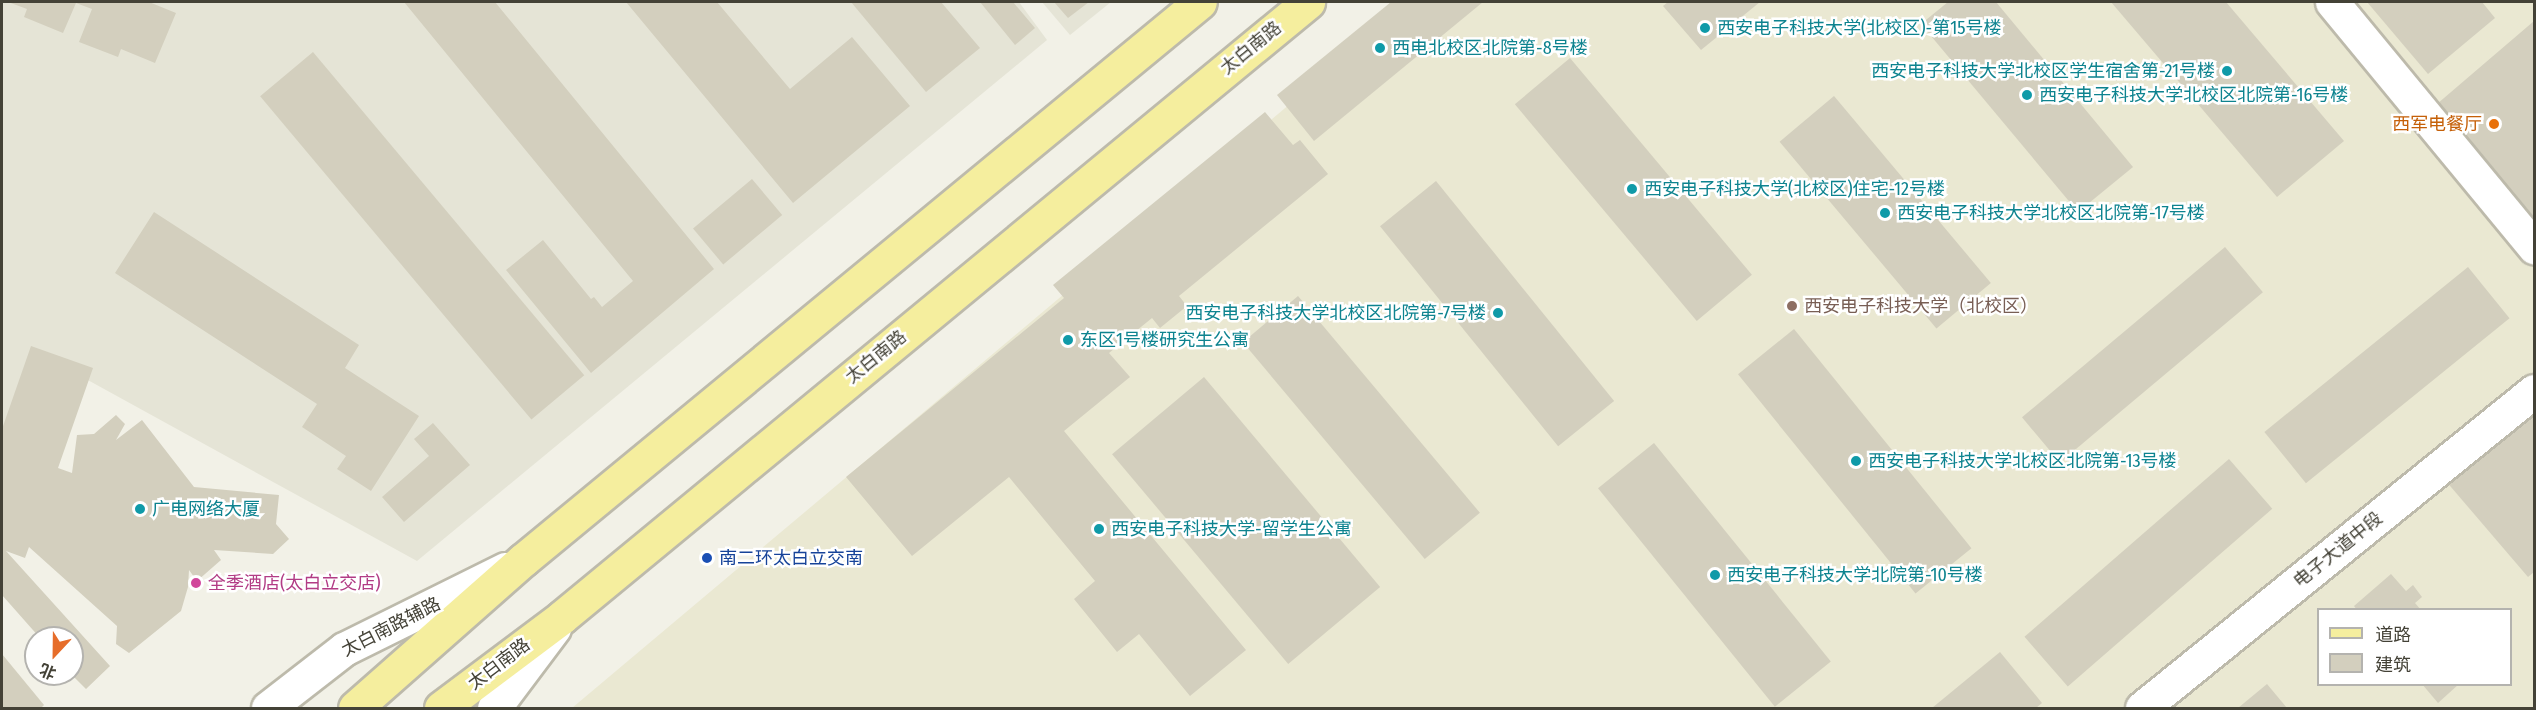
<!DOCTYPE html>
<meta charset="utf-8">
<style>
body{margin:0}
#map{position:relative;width:2536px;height:710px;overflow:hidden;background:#f2f1e7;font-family:"Fira Sans Condensed","Noto Sans SC",sans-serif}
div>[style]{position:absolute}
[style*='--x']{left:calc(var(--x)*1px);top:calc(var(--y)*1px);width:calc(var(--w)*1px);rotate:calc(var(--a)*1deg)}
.residential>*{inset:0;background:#e5e4d6}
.education>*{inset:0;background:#eae8d2}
.building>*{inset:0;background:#d3cfbe;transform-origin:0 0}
.roads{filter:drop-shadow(2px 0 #bdbaab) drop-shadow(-2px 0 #bdbaab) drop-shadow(0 2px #bdbaab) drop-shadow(0 -2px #bdbaab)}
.street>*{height:33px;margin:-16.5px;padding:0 16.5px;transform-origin:16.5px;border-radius:16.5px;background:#fff}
.primary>*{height:33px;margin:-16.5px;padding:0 16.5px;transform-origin:16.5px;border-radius:16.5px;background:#f5ee9e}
.dots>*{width:16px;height:16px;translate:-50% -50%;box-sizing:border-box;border:3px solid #fff;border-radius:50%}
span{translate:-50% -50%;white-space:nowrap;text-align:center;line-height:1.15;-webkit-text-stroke:5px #fff;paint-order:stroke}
.culture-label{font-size:18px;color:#0d838f}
.left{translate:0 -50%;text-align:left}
.right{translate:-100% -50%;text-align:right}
.street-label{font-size:18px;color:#444237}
.food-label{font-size:18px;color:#c56008}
.education-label{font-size:18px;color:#785e54}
.transit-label{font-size:18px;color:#164399}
.hotel-label{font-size:18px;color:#b23c85}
.frame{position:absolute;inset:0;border:3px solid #444237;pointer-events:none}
.legend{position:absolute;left:2317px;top:608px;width:195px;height:78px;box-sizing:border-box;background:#fff;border:2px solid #b4b3af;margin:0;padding:8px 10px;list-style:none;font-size:18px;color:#444237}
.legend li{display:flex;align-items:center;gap:12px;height:30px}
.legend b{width:30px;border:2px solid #b4b3af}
.north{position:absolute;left:24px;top:626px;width:60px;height:60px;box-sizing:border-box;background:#fff;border:2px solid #b4b3af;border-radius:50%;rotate:202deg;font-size:16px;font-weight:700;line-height:24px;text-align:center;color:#444237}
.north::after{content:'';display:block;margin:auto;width:21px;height:27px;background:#e66d2a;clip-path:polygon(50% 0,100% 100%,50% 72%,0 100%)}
</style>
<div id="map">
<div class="residential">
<div style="clip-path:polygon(2px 2px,1019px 2px,1047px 40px,417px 561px,55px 362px,2px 479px)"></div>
<div style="clip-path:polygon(1042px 2px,1111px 2px,1070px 35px)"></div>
</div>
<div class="education">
<div style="clip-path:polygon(evenodd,1411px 2px,2534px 2px,2534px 708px,572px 708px,1411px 2px,2318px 610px,2510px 610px,2510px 684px,2318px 684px,2318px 610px)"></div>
</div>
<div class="building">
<div style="clip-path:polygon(8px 2px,149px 2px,176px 13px,155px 63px,121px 49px,118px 57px,79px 42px,92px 9px,76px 3px,63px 33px,24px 17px,27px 9px)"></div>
<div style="clip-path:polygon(404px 2px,495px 2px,714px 269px,591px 373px,506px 270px,543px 240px,591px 299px,594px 297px,602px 307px,633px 281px)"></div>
<div style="clip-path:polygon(626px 2px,717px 2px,790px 89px,852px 37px,910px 106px,793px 203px)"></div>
<div style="clip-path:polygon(851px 2px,941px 2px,980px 48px,926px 92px)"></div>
<div style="clip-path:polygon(980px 2px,1013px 2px,1035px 28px,1015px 45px)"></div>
<div style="clip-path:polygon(1054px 2px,1089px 2px,1068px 18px)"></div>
<div style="clip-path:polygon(1391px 2px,1483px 2px,1314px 141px,1277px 95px)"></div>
<div style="clip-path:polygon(1668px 2px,1760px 2px,1701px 50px,1663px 6px)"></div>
<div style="clip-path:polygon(1948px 2px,1996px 2px,2133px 167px,2078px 212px,1921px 24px)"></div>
<div style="clip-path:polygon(2111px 2px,2226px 2px,2344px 141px,2277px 197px)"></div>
<div style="clip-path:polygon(2367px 2px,2482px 2px,2495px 18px,2428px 74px)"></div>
<div style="clip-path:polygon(2534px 21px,2534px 220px,2527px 211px,2519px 217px,2462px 151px,2471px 144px,2437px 104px)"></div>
<div style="left:313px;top:52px;width:422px;height:69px;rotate:50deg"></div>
<div style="left:1570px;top:58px;width:283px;height:72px;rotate:50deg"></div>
<div style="left:1834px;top:96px;width:244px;height:71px;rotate:50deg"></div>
<div style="clip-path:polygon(1265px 112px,1293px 145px,1300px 140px,1328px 174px,1179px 296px,1187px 306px,1160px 328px,1152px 318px,1109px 353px,1130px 377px,1064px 431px,1246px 650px,1190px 696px,1139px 634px,1117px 652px,1074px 599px,1095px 581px,1009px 477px,912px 556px,846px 477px,1064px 298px,1053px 285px)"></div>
<div style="left:752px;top:179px;width:47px;height:77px;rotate:50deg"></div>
<div style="left:1436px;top:181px;width:283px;height:72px;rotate:51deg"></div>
<div style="clip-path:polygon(154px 212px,359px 345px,345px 368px,419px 416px,371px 491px,337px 469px,346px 456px,302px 427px,317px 404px,115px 273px)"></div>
<div style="left:2225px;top:247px;width:59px;height:265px;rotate:50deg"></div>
<div style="left:2468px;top:267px;width:66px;height:262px;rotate:51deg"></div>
<div style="left:1298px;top:296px;width:283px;height:72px;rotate:50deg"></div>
<div style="left:1794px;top:329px;width:282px;height:72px;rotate:51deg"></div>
<div style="clip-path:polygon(31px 346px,93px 368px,58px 468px,72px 473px,77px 435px,94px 434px,116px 415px,125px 424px,116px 440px,142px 420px,194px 487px,279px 495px,276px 524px,289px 539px,273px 554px,214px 550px,221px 560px,197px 581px,189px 570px,188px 587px,181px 611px,129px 653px,116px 644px,117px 626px,29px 547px,25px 558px,6px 551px,110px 666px,86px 689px,72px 675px,72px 638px,40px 638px,2px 595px,2px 429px)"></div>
<div style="left:1204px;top:377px;width:274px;height:120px;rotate:50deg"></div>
<div style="clip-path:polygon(2534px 404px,2534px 572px,2528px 577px,2445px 480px)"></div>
<div style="clip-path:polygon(433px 423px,470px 465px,404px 522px,382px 497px,429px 456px,414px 439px)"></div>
<div style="left:1654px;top:443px;width:281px;height:72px;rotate:51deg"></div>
<div style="left:2229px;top:459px;width:66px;height:271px;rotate:49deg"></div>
<div style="clip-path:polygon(2391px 574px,2406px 591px,2413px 585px,2422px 597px,2415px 603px,2421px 610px,2357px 610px,2354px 606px)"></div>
<div style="clip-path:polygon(2000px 652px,2042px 703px,2036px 708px,1932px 708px)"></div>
<div style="clip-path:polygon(2px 654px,44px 705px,41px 708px,2px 708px)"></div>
<div style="clip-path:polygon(2267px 684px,2287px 708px,2238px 708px)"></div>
<div style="clip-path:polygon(2422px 684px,2459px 684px,2438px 703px)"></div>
</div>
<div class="roads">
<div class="street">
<div style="--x:2332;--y:2;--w:318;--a:50.5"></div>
<div style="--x:268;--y:708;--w:96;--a:-37.8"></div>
<div style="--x:344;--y:649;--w:180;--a:-26.4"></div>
<div style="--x:494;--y:708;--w:100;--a:-53.1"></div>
<div style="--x:2142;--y:708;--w:504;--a:-38.96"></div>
</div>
<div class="primary">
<div style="--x:355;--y:708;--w:224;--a:-41.4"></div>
<div style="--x:523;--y:560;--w:877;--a:-39.5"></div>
<div style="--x:441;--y:708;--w:151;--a:-36.9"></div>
<div style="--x:562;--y:617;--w:967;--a:-39.5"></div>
</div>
</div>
<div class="dots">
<div style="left:1705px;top:28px;background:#0f9aa8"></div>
<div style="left:1380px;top:48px;background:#0f9aa8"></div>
<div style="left:2227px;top:71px;background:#0f9aa8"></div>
<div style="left:2027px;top:95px;background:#0f9aa8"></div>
<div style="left:2494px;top:124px;background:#e8710a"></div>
<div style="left:1632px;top:189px;background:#0f9aa8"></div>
<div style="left:1885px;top:213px;background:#0f9aa8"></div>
<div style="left:1792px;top:306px;background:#8d6e63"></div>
<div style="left:1498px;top:313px;background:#0f9aa8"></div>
<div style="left:1068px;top:340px;background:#0f9aa8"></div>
<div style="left:1856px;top:461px;background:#0f9aa8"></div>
<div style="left:140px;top:509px;background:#0f9aa8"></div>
<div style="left:1099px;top:529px;background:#0f9aa8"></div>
<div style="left:707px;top:558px;background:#1a4fb4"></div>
<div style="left:1715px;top:575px;background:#0f9aa8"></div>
<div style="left:196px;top:583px;background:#d1479c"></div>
</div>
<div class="culture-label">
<span class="left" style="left:1717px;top:28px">西安电子科技大学(北校区)-第15号楼</span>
<span class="left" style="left:1392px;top:48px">西电北校区北院第-8号楼</span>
<span class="right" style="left:2215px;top:71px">西安电子科技大学北校区学生宿舍第-21号楼</span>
<span class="left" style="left:2039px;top:95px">西安电子科技大学北校区北院第-16号楼</span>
<span class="left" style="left:1644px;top:189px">西安电子科技大学(北校区)住宅-12号楼</span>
<span class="left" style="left:1897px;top:213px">西安电子科技大学北校区北院第-17号楼</span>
<span class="right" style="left:1486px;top:313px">西安电子科技大学北校区北院第-7号楼</span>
<span class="left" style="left:1080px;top:340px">东区1号楼研究生公寓</span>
<span class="left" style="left:1868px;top:461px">西安电子科技大学北校区北院第-13号楼</span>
<span class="left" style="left:152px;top:509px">广电网络大厦</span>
<span class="left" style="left:1111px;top:529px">西安电子科技大学-留学生公寓</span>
<span class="left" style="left:1727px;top:575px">西安电子科技大学北院第-10号楼</span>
</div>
<div class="street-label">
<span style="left:1251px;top:48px;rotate:-39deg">太白南路</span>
<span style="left:876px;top:357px;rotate:-39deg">太白南路</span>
<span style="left:2338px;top:550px;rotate:-39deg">电子大道中段</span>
<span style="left:391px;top:627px;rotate:-27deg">太白南路辅路</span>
<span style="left:499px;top:664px;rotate:-37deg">太白南路</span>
</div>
<div class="food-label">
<span class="right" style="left:2482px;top:124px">西军电餐厅</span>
</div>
<div class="education-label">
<span class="left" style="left:1804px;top:306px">西安电子科技大学（北校区）</span>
</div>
<div class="transit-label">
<span class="left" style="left:719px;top:558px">南二环太白立交南</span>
</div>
<div class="hotel-label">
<span class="left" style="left:208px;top:583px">全季酒店(太白立交店)</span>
</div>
<div class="frame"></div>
<ul class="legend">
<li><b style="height:8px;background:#f5ee9e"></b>道路</li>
<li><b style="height:16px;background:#d3cfbe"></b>建筑</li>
</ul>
<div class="north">北</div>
</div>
